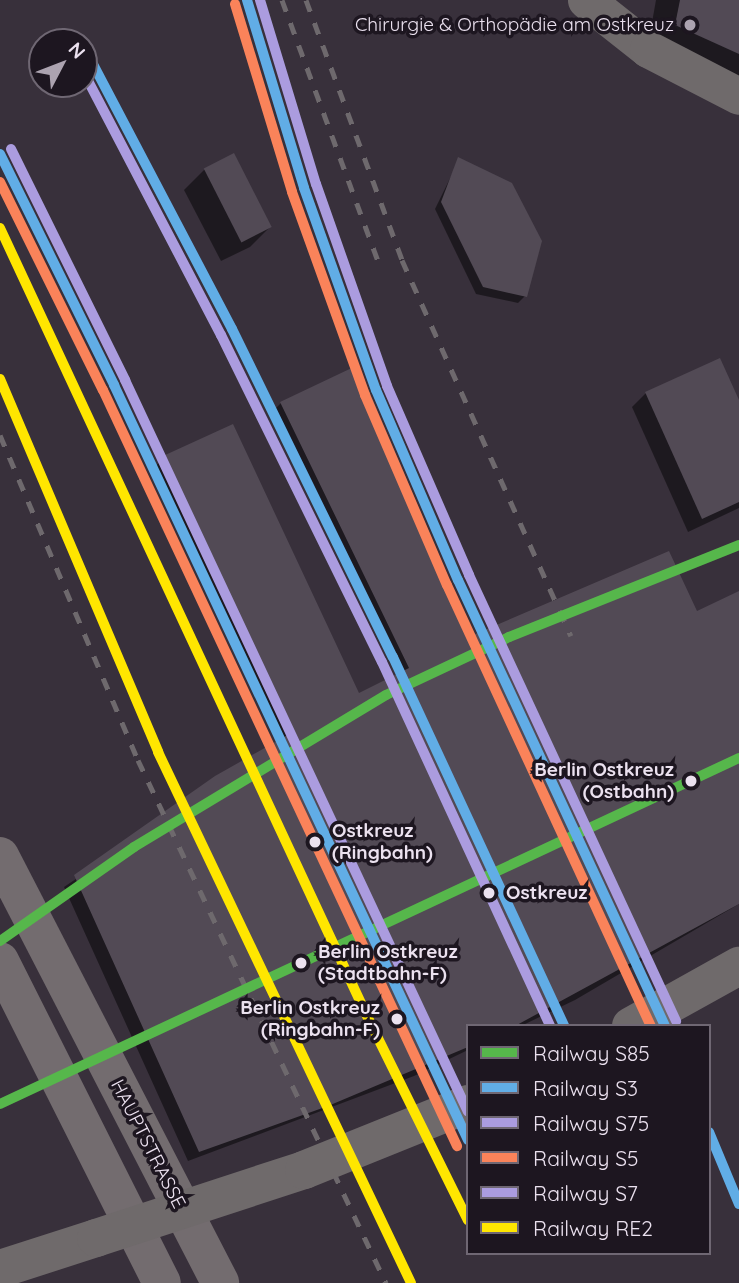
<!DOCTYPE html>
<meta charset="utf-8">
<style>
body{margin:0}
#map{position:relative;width:739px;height:1283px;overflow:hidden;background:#38303b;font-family:Quicksand,sans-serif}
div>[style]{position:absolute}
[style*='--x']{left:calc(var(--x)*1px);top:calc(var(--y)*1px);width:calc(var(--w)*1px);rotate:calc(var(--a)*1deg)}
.shadow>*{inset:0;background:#0007}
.building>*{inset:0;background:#524a55;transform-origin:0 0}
.minor>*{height:37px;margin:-18.5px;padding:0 18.5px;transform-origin:18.5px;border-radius:18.5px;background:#6f6a6b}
.tertiary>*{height:38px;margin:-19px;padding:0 19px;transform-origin:19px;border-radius:19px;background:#6f6a6b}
.secondary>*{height:38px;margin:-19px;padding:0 19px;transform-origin:19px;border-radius:19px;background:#736c6f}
.rail>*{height:5px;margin-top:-2.5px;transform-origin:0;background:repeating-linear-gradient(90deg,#6e696d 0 12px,transparent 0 24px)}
.tertiary-bridge>*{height:38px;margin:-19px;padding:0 19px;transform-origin:19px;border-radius:19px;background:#6f6a6b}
.rail-1>*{height:10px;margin:-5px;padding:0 5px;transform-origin:5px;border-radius:5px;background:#56b74b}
.rail-2>*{height:10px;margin:-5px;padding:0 5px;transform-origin:5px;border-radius:5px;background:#61ade6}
.rail-3>*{height:10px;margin:-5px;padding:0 5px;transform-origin:5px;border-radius:5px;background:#ab9cdf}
.rail-4>*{height:10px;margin:-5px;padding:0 5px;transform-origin:5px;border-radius:5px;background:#fa835a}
.rail-5>*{height:10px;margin:-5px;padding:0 5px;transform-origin:5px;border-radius:5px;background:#ab9cdf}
.rail-6>*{height:10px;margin:-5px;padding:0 5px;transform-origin:5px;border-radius:5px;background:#ffe600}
.dots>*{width:19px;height:19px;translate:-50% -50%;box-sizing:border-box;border:4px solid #1d1620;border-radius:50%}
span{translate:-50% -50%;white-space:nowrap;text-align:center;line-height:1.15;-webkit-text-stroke:7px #1d1620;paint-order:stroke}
.poi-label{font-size:19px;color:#ebe1ef}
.right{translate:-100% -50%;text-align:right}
.stop-label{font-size:19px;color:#ebe1ef;font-weight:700}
.left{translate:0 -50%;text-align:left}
.street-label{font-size:19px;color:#ebe1ef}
.legend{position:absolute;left:466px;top:1024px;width:245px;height:231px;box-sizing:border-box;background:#1d1620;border:2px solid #6f6773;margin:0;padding:9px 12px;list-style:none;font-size:21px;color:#ebe1ef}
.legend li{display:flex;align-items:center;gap:14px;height:35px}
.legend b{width:35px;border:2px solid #6f6773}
.north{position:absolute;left:28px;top:28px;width:70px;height:70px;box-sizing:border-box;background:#1d1620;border:2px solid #6f6773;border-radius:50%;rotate:48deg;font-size:19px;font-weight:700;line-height:28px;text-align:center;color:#ebe1ef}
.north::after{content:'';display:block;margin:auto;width:24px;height:32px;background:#aca3b0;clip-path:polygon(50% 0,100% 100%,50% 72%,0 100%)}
</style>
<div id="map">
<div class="shadow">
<div style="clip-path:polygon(656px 0,739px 0,739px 98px,646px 56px)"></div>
<div style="clip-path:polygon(233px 155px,270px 227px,250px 247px,221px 261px,184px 190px,204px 170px)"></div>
<div style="clip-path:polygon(459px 160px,525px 296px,518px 303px,476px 294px,435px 209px)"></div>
<div style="clip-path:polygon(357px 367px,472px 637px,696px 613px,739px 593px,739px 904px,575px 1000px,521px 1026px,468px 1026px,468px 1050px,414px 1076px,188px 1161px,64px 887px,282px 740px,154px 468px,164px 457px,359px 696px,398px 676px,270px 414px,281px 403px)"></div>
<div style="clip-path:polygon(646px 393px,739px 404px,739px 508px,688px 532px,632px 407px)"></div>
</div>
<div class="building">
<div style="clip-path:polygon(680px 0,739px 0,739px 54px,675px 25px)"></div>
<div style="left:234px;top:153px;width:83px;height:34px;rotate:63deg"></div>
<div style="clip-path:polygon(458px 157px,512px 183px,542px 241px,527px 297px,483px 287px,441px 202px)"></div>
<div style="clip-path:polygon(720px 358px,739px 400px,739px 502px,702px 519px,645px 392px)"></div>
<div style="clip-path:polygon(358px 365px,473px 635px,669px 551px,697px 611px,739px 591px,739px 904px,515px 1026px,468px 1026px,468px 1047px,328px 1106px,199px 1152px,74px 875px,215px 776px,293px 732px,163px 456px,233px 424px,359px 693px,409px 668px,280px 402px)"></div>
</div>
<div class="minor">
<div style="--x:586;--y:0;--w:79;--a:38.3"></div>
<div style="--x:648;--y:49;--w:102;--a:27.3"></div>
</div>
<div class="tertiary">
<div style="--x:631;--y:1026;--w:124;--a:-29.1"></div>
<div style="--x:0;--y:1269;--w:101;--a:-17.9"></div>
</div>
<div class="secondary">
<div style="--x:0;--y:856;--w:480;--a:62.7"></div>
<div style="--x:0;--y:961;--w:360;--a:63.3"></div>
</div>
<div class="rail">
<div style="--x:282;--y:0;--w:287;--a:69.8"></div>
<div style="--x:306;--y:0;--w:277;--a:69.7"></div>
<div style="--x:402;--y:260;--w:412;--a:65.8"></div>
<div style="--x:0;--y:435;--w:353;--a:67"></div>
<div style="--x:138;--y:760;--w:579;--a:64.63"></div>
</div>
<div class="tertiary-bridge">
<div style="--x:96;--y:1238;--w:219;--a:-18.1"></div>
<div style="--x:304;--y:1170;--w:177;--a:-21.9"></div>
</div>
<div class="rail-1">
<div style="--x:0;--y:941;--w:164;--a:-35"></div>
<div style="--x:134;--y:847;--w:294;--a:-31.1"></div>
<div style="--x:386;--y:695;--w:136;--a:-25.2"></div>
<div style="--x:509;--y:637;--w:248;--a:-21.8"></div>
<div style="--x:0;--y:1104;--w:816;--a:-25.09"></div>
</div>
<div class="rail-2">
<div style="--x:247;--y:0;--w:196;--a:73.1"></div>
<div style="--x:304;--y:188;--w:214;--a:70.4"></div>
<div style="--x:376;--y:390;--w:207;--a:66.7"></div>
<div style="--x:458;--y:580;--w:492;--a:65.1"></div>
<div style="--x:84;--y:47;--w:318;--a:62.3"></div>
<div style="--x:232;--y:329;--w:365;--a:63.9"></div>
<div style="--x:393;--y:657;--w:407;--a:65.1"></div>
<div style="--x:0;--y:154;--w:258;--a:63.7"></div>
<div style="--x:114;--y:385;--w:834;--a:64.88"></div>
<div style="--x:709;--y:1132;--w:78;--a:67.4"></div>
</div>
<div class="rail-3">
<div style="--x:84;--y:73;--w:296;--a:62.4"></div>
<div style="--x:221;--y:335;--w:364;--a:63.8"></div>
<div style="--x:382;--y:662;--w:401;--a:65.2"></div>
</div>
<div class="rail-4">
<div style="--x:235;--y:4;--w:196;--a:73.1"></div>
<div style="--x:292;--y:192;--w:216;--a:70.2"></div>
<div style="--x:365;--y:395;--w:207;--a:66.7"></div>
<div style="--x:447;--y:585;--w:486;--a:65.2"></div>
<div style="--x:0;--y:182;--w:232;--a:63.7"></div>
<div style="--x:103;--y:390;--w:835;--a:64.91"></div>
</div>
<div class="rail-5">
<div style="--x:260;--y:0;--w:192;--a:73.1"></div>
<div style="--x:316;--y:184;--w:214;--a:70.6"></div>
<div style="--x:387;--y:386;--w:206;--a:66.5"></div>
<div style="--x:469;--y:575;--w:492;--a:65.1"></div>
<div style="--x:11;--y:149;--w:258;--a:63.7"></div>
<div style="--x:125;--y:380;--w:808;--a:64.89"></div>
</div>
<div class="rail-6">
<div style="--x:0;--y:228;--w:867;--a:65.03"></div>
<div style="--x:366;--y:1014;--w:230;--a:63.7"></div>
<div style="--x:0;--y:379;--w:405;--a:67"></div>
<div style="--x:158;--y:752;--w:588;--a:64.52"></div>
</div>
<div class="dots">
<div style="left:690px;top:25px;background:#aca3b0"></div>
<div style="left:691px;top:781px;background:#ebe1ef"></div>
<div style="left:315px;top:842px;background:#ebe1ef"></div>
<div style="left:489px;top:893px;background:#ebe1ef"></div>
<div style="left:301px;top:963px;background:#ebe1ef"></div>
<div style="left:397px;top:1019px;background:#ebe1ef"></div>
</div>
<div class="poi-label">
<span class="right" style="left:674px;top:25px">Chirurgie &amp; Orthopädie am Ostkreuz</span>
</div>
<div class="stop-label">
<span class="right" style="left:674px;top:781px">Berlin Ostkreuz<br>(Ostbahn)</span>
<span class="left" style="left:332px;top:842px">Ostkreuz<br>(Ringbahn)</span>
<span class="left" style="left:506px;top:893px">Ostkreuz</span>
<span class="left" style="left:318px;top:963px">Berlin Ostkreuz<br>(Stadtbahn-F)</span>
<span class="right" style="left:380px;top:1019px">Berlin Ostkreuz<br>(Ringbahn-F)</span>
</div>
<div class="street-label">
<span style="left:148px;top:1144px;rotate:63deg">HAUPTSTRASSE</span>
</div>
<ul class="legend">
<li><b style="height:9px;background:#56b74b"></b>Railway S85</li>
<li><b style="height:9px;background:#61ade6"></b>Railway S3</li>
<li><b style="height:9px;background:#ab9cdf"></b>Railway S75</li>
<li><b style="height:9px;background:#fa835a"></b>Railway S5</li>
<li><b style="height:9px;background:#ab9cdf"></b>Railway S7</li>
<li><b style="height:9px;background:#ffe600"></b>Railway RE2</li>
</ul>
<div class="north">N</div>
</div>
